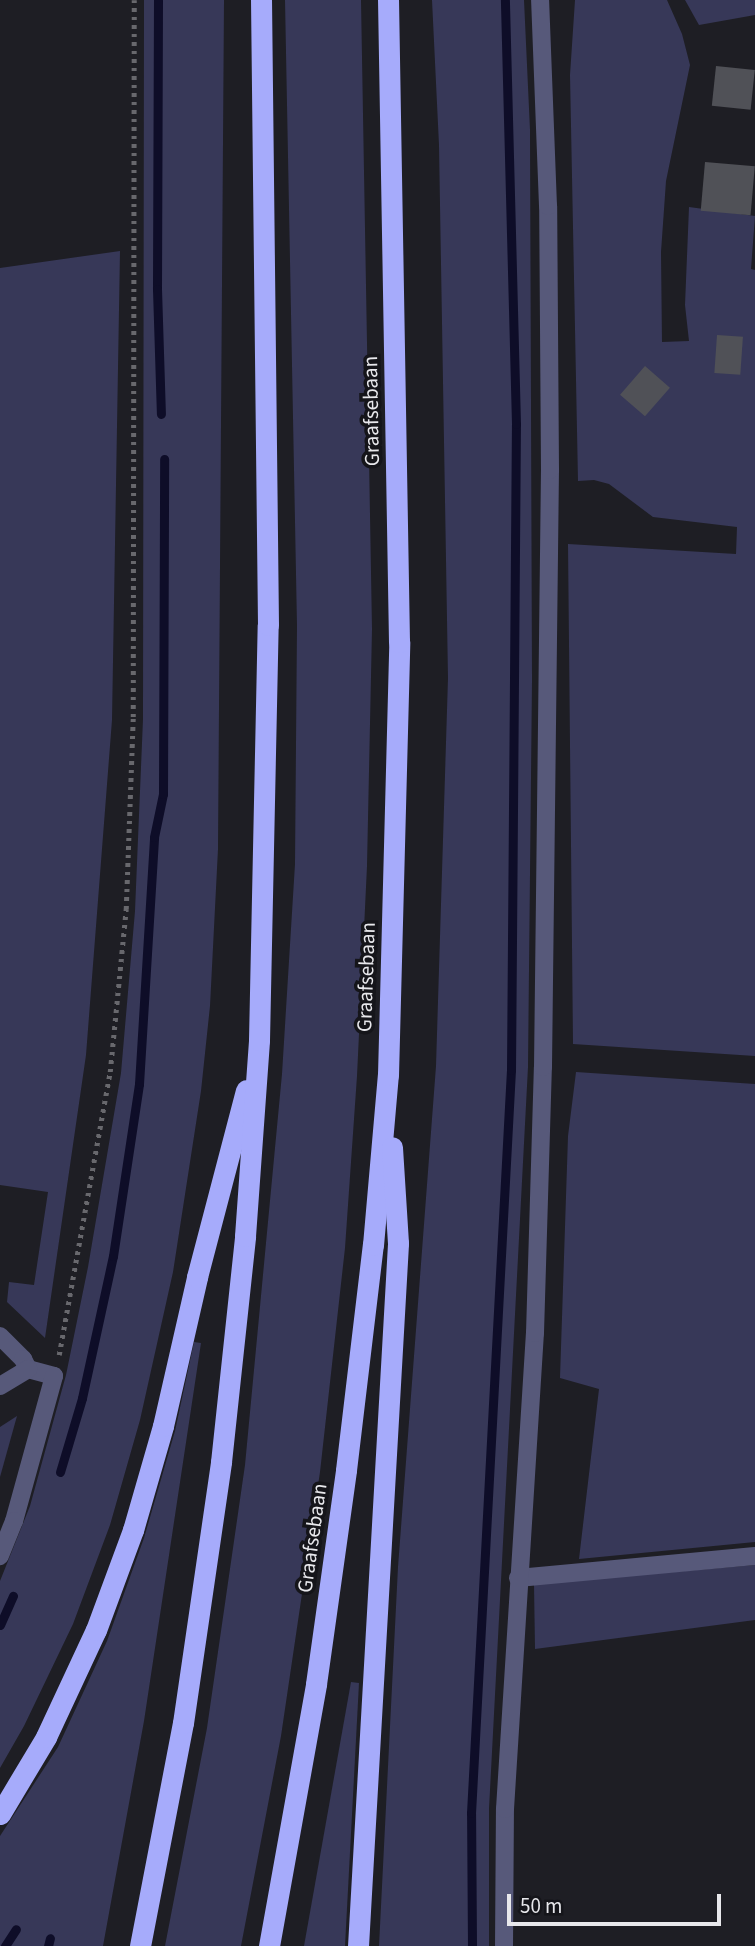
<!DOCTYPE html>
<style>
body{margin:0}
#map{position:relative;width:755px;height:1946px;overflow:hidden;background:#1e1e24;font-family:"Source Sans 3",sans-serif}
div>[style]{position:absolute}
[style*='--x']{left:calc(var(--x)*1px);top:calc(var(--y)*1px);width:calc(var(--w)*1px);rotate:calc(var(--a)*1deg)}
.green>*{inset:0;background:#373858}
.stream>*{height:9px;margin:-4.5px;padding:0 4.5px;transform-origin:4.5px;border-radius:4.5px;background:#0e0d28}
.building>*{inset:0;background:#505157;transform-origin:0 0}
.path>*{height:4.5px;margin-top:-2.25px;transform-origin:0;background:repeating-linear-gradient(90deg,#68686d 0 3.5px,transparent 0 8.5px)}
.minor>*{height:18px;margin:-9px;padding:0 9px;transform-origin:9px;border-radius:9px;background:#57597a}
.highway>*{height:21px;margin:-10.5px;padding:0 10.5px;transform-origin:10.5px;border-radius:10.5px;background:#a6abfb}
span{translate:-50% -50%;white-space:nowrap;text-align:center;line-height:1.15;-webkit-text-stroke:7px #15151a;paint-order:stroke}
.street-label{font-size:21px;color:#e8e8ec}
.scale{position:absolute;left:507px;top:1894px;width:214px;height:32px;box-sizing:border-box;border:4px solid #e8e8ec;border-top:0;padding-left:9px;font-size:21px;line-height:24px;white-space:nowrap;color:#e8e8ec;-webkit-text-stroke:5px #15151a;paint-order:stroke}
</style>
<div id="map">
<div class="green">
<div style="clip-path:polygon(144px 0,224px 0,218px 849px,210px 1006px,201px 1091px,173px 1272px,140px 1420px,110px 1525px,73px 1624px,24px 1726px,0 1768px,0 1581px,30px 1506px,66px 1375px,88px 1267px,121px 1073px,135px 911px,143px 719px)"></div>
<div style="clip-path:polygon(285px 0,361px 0,372px 629px,367px 866px,357px 1076px,345px 1248px,320px 1472px,281px 1736px,241px 1946px,165px 1946px,207px 1728px,245px 1465px,282px 1074px,295px 864px,297px 626px)"></div>
<div style="clip-path:polygon(432px 0,524px 0,530px 130px,532px 680px,528px 1067px,489px 1809px,489px 1946px,379px 1946px,398px 1567px,436px 1066px,448px 678px,439px 145px)"></div>
<div style="clip-path:polygon(575px 0,667px 0,682px 34px,690px 65px,666px 181px,661px 252px,662px 342px,689px 341px,685px 305px,689px 207px,755px 216px,751px 269px,755px 270px,755px 1056px,573px 1044px,568px 544px,736px 554px,737px 527px,653px 517px,609px 484px,594px 480px,578px 481px,570px 75px)"></div>
<div style="clip-path:polygon(685px 0,755px 0,755px 15px,699px 25px)"></div>
<div style="clip-path:polygon(120px 251px,112px 720px,86px 1055px,45px 1338px,7px 1302px,9px 1282px,34px 1285px,48px 1192px,0 1185px,0 268px)"></div>
<div style="clip-path:polygon(576px 1072px,755px 1084px,755px 1542px,579px 1559px,599px 1389px,560px 1378px,568px 1136px)"></div>
<div style="clip-path:polygon(194px 1342px,201px 1343px,144px 1721px,103px 1946px,0 1946px,0 1836px,58px 1747px,107px 1641px,144px 1538px,175px 1431px)"></div>
<div style="clip-path:polygon(17px 1416px,0 1477px,0 1427px)"></div>
<div style="clip-path:polygon(755px 1565px,755px 1620px,535px 1649px,534px 1584px)"></div>
<div style="clip-path:polygon(351px 1682px,359px 1683px,345px 1946px,304px 1946px)"></div>
</div>
<div class="stream">
<div style="--x:158;--y:0;--w:289;--a:90.2"></div>
<div style="--x:157;--y:289;--w:125;--a:88.2"></div>
<div style="--x:60;--y:1472;--w:77;--a:-73.4"></div>
<div style="--x:82;--y:1398;--w:145;--a:-77.7"></div>
<div style="--x:113;--y:1256;--w:174;--a:-81.4"></div>
<div style="--x:139;--y:1084;--w:247;--a:-86.5"></div>
<div style="--x:154;--y:837;--w:44;--a:-78.2"></div>
<div style="--x:163;--y:794;--w:335;--a:-89.8"></div>
<div style="--x:0;--y:1625;--w:32;--a:-66"></div>
<div style="--x:5;--y:1946;--w:20;--a:-57"></div>
<div style="--x:48;--y:1946;--w:8;--a:-76"></div>
<div style="--x:472;--y:1946;--w:133;--a:-90.4"></div>
<div style="--x:471;--y:1813;--w:744;--a:-86.92"></div>
<div style="--x:511;--y:1070;--w:646;--a:-89.56"></div>
<div style="--x:516;--y:424;--w:424;--a:-91.5"></div>
</div>
<div class="building">
<div style="left:716px;top:66px;width:39px;height:40px;rotate:6deg"></div>
<div style="left:705px;top:162px;width:50px;height:49px;rotate:5deg"></div>
<div style="left:717px;top:335px;width:26px;height:38px;rotate:4deg"></div>
<div style="left:645px;top:366px;width:33px;height:38px;rotate:41deg"></div>
</div>
<div class="path">
<div style="--x:59;--y:1355;--w:288;--a:-79.8"></div>
<div style="--x:110;--y:1072;--w:164;--a:-84.4"></div>
<div style="--x:126;--y:909;--w:192;--a:-87.9"></div>
<div style="--x:133;--y:717;--w:717;--a:-89.92"></div>
</div>
<div class="minor">
<div style="--x:0;--y:1336;--w:33;--a:45"></div>
<div style="--x:23;--y:1359;--w:11;--a:63"></div>
<div style="--x:28;--y:1369;--w:27;--a:15"></div>
<div style="--x:54;--y:1376;--w:150;--a:105.4"></div>
<div style="--x:14;--y:1521;--w:38;--a:112"></div>
<div style="--x:0;--y:1386;--w:33;--a:-31"></div>
<div style="--x:518;--y:1578;--w:238;--a:-5.3"></div>
<div style="--x:504;--y:1946;--w:137;--a:-89.6"></div>
<div style="--x:505;--y:1809;--w:477;--a:-86.4"></div>
<div style="--x:535;--y:1333;--w:266;--a:-88.3"></div>
<div style="--x:543;--y:1067;--w:597;--a:-89.33"></div>
<div style="--x:550;--y:470;--w:264;--a:-90.4"></div>
<div style="--x:548;--y:206;--w:206;--a:-92.2"></div>
</div>
<div class="highway">
<div style="--x:0;--y:1814;--w:90;--a:-59.1"></div>
<div style="--x:46;--y:1737;--w:118;--a:-65"></div>
<div style="--x:96;--y:1630;--w:107;--a:-69.7"></div>
<div style="--x:133;--y:1530;--w:108;--a:-73.9"></div>
<div style="--x:163;--y:1426;--w:153;--a:-77.1"></div>
<div style="--x:197;--y:1277;--w:193;--a:-75.3"></div>
<div style="--x:140;--y:1946;--w:227;--a:-79.1"></div>
<div style="--x:183;--y:1723;--w:264;--a:-81.7"></div>
<div style="--x:221;--y:1462;--w:227;--a:-83.9"></div>
<div style="--x:245;--y:1236;--w:196;--a:-85.9"></div>
<div style="--x:259;--y:1040;--w:415;--a:-88.8"></div>
<div style="--x:268;--y:625;--w:625;--a:-90.64"></div>
<div style="--x:269;--y:1946;--w:266;--a:-79.8"></div>
<div style="--x:316;--y:1684;--w:216;--a:-82"></div>
<div style="--x:346;--y:1470;--w:227;--a:-83.2"></div>
<div style="--x:373;--y:1245;--w:171;--a:-85"></div>
<div style="--x:388;--y:1075;--w:433;--a:-88.5"></div>
<div style="--x:399;--y:642;--w:642;--a:-90.98"></div>
<div style="--x:358;--y:1946;--w:704;--a:-86.74"></div>
<div style="--x:398;--y:1243;--w:96;--a:-93.6"></div>
</div>
<div class="street-label">
<span style="left:371px;top:411px;rotate:-91deg">Graafsebaan</span>
<span style="left:366px;top:977px;rotate:-88deg">Graafsebaan</span>
<span style="left:312px;top:1538px;rotate:-82deg">Graafsebaan</span>
</div>
<div class="scale">50 m</div>
</div>
